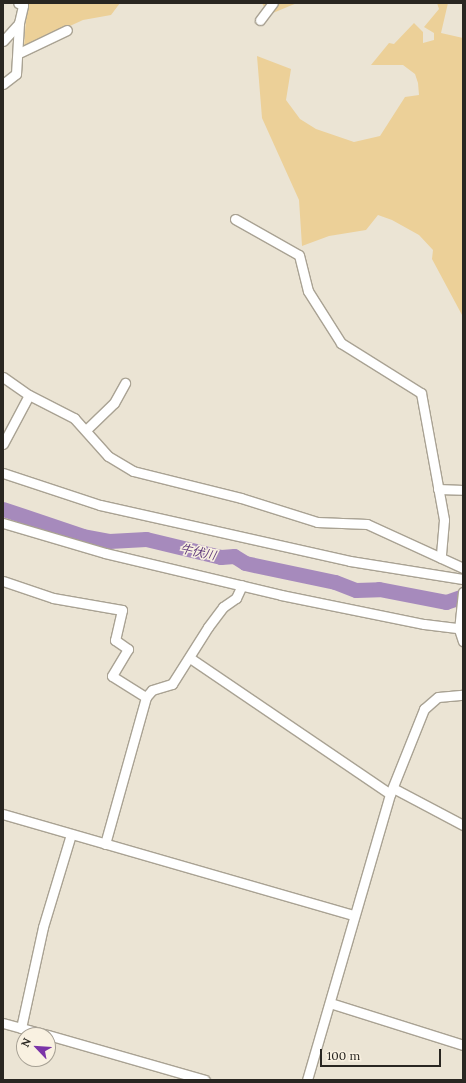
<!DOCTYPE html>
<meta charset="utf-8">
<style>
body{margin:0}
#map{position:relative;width:466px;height:1083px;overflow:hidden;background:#ebe4d4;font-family:Lora,"Noto Sans JP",serif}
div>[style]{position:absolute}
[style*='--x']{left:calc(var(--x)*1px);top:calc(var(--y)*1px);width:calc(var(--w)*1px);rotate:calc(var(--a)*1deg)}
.green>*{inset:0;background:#ecd098}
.river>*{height:15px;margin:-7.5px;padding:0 7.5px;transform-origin:7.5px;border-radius:7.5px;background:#a68abc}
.roads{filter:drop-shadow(1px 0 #a9a293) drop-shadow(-1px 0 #a9a293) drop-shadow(0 1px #a9a293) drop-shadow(0 -1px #a9a293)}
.minor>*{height:9px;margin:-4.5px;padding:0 4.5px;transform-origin:4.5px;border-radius:4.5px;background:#fff}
span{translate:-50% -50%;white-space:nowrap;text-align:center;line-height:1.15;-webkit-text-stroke:3px #f9f1e1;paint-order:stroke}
.water-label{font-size:12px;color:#623d7d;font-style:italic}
.frame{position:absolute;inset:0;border:4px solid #292621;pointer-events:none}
.north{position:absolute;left:16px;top:1027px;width:40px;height:40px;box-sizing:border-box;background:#f9f1e1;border:1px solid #a6a094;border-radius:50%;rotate:295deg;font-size:11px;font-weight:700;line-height:16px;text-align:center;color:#292621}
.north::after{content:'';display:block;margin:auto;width:14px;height:18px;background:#7b34a7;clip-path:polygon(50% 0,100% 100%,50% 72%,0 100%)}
.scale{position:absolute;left:320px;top:1049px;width:121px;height:18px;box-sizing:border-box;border:2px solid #292621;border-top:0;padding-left:5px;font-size:12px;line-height:14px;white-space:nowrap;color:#292621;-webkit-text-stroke:3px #f9f1e1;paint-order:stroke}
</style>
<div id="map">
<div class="green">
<div style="clip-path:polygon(27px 3px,120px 3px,111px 15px,83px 20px,24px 47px)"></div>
<div style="clip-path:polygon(262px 3px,297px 3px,268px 15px)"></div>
<div style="clip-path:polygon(437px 3px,448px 3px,441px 33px,463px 38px,462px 315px,432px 259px,433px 250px,419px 235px,392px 220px,378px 215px,366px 230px,329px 236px,302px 246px,299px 200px,262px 118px,257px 56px,291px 69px,286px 100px,300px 119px,316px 129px,354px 142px,380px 136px,405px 97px,419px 95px,418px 83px,415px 74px,403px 65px,371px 65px,389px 43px,394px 44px,414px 23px,423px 32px,423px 43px,434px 40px,434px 33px,424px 27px,439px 9px)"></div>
</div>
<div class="river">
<div style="--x:3;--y:509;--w:84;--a:18.6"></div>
<div style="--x:83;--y:536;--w:26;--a:11"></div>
<div style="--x:109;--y:541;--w:37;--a:-3"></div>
<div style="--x:146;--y:539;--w:77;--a:13.5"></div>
<div style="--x:221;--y:557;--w:13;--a:-4"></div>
<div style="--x:234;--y:556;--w:13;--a:32"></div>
<div style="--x:245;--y:563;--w:92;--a:11.9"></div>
<div style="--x:335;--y:582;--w:22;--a:21"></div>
<div style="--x:356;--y:590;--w:23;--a:-2"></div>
<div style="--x:379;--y:589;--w:68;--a:11"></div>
<div style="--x:446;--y:602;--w:18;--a:-19"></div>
</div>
<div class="roads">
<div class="minor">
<div style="--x:260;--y:20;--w:21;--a:-53"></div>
<div style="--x:3;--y:41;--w:24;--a:-48"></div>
<div style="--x:19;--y:23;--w:18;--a:-77"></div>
<div style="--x:23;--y:5;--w:5;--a:-158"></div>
<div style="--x:19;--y:53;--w:53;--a:-25.6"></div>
<div style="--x:3;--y:84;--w:16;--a:-38"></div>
<div style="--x:16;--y:74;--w:51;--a:-86.6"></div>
<div style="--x:235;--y:219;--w:73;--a:29.4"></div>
<div style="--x:299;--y:255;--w:37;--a:76"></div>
<div style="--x:308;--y:291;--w:62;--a:57.6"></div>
<div style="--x:341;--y:343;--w:94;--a:32"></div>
<div style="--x:421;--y:393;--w:129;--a:79.7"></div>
<div style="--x:444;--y:520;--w:38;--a:95"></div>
<div style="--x:3;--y:377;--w:32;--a:35"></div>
<div style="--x:29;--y:395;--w:51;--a:27.1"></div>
<div style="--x:74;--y:418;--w:51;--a:48.2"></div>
<div style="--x:108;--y:456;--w:29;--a:31"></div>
<div style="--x:133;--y:471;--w:111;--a:14"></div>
<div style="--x:241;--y:498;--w:80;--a:17.5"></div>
<div style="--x:317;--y:522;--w:50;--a:2.3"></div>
<div style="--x:367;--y:524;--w:106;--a:24.6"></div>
<div style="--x:87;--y:429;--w:37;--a:-44"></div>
<div style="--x:114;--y:403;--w:23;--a:-61"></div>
<div style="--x:3;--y:444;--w:55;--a:-62"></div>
<div style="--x:3;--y:473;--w:102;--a:18.3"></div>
<div style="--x:100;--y:505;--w:256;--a:12.6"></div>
<div style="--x:350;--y:561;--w:114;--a:9.1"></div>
<div style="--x:438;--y:489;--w:25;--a:2"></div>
<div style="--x:3;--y:523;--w:106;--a:16.4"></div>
<div style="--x:105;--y:553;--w:181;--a:13.4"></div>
<div style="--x:281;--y:595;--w:146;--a:11.5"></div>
<div style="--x:424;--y:624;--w:39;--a:7"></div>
<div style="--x:3;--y:581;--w:53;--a:18.8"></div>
<div style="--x:53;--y:598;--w:70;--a:9.9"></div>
<div style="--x:122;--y:610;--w:31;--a:103"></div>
<div style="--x:115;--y:640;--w:16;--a:35"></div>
<div style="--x:128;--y:649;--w:31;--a:121"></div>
<div style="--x:112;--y:676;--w:40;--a:32"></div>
<div style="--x:463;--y:592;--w:37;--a:96"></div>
<div style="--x:459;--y:629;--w:13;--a:72"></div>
<div style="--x:190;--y:658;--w:242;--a:34.2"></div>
<div style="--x:393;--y:788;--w:79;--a:27.9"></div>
<div style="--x:3;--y:814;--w:363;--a:16.1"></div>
<div style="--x:105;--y:844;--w:153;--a:-74.4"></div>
<div style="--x:146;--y:697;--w:9;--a:-49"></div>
<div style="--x:152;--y:690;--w:21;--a:-17"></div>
<div style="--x:172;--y:684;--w:67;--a:-57.7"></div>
<div style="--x:208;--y:627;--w:25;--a:-53"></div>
<div style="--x:223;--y:607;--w:16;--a:-35"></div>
<div style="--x:236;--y:598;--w:14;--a:-65"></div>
<div style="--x:330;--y:1003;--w:139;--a:17.5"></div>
<div style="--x:3;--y:1023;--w:46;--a:15.3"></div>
<div style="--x:21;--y:1028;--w:103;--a:-77.7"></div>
<div style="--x:43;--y:927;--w:97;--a:-73.2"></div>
<div style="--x:48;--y:1035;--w:163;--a:16"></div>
<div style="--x:307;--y:1080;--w:298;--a:-73.8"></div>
<div style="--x:390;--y:794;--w:92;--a:-68.2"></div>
<div style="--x:424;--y:709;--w:18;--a:-41"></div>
<div style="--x:438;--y:697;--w:25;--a:-5"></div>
</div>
</div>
<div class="water-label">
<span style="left:198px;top:552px;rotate:12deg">牛伏川</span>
</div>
<div class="frame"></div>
<div class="north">N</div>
<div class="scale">100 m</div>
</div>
